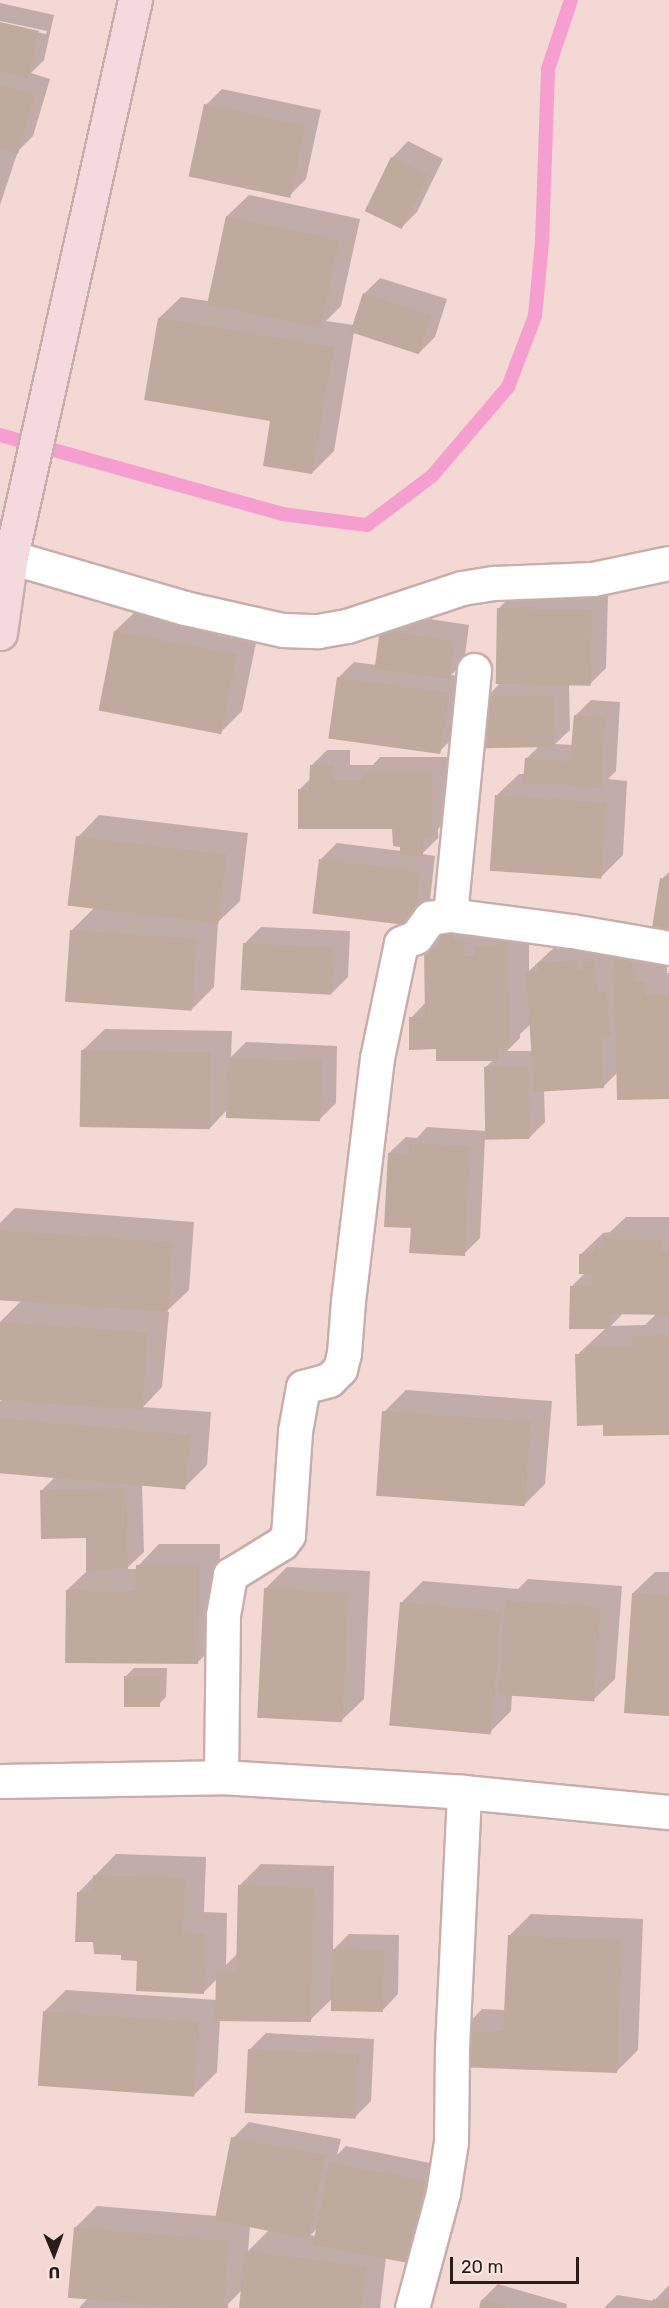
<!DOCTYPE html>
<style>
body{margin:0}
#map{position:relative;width:669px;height:2308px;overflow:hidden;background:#f3d8d4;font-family:Rubik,sans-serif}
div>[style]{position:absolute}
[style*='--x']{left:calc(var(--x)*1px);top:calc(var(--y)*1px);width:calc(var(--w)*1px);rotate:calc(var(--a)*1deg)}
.shadow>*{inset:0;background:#0003}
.stream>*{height:14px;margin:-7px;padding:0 7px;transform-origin:7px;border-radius:7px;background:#f79ed1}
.building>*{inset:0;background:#c0aa9e;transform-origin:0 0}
.roads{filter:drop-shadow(2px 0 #c7aeaa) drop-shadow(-2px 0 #c7aeaa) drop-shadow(0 2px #c7aeaa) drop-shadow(0 -2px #c7aeaa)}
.street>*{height:33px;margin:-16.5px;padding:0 16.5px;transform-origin:16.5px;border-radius:16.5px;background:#fff}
.secondary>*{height:33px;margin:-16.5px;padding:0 16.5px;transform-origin:16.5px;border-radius:16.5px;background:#f4d9df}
span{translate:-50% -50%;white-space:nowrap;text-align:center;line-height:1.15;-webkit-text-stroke:5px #fce7e3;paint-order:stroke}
.north{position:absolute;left:24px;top:2224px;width:60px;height:60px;-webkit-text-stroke:4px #fce7e3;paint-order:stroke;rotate:179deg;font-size:16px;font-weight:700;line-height:24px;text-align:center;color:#271e1c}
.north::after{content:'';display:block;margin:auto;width:21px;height:27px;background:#271e1c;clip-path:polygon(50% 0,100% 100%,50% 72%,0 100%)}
.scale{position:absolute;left:450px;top:2257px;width:129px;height:27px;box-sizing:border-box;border:3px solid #271e1c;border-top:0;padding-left:8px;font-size:18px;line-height:21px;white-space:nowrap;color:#271e1c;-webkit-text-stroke:4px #fce7e3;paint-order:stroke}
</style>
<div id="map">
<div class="shadow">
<div style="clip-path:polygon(0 3px,54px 15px,44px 60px,31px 73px,50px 79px,33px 136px,18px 151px,0 205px,0 24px,46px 34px,47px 31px,0 21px)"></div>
<div style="clip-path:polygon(222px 89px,321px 110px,306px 179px,290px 195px,206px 105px)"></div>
<div style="clip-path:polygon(408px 141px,443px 159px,417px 212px,401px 228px,392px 158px)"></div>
<div style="clip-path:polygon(249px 195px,360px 219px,341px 306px,326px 321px,354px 325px,364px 294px,380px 278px,447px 299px,435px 337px,419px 353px,354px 332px,334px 451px,312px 473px,272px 420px,159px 318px,181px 297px,208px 301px,227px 216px)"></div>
<div style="clip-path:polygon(514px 593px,608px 595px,606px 668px,590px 684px,569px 684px,570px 730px,555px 744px,573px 745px,575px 716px,591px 700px,620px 702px,616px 771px,608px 779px,627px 781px,623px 855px,601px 877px,497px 795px,519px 774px,525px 774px,526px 759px,539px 746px,487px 697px,501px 682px,498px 609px)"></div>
<div style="clip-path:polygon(137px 610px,258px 633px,242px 711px,221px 732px,115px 631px)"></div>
<div style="clip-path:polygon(397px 614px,469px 625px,464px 663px,451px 675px,464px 677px,456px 735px,440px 751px,338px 678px,354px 662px,376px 665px,381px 630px)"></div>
<div style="clip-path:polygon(327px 750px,350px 750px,350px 765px,373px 765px,380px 757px,448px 757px,447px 820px,438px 829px,438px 838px,422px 854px,435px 856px,429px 909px,413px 925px,321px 859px,337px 843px,401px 851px,394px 828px,299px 790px,311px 778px,311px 766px)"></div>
<div style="clip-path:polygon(99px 815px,248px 833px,240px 901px,218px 922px,214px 987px,192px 1009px,71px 931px,95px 907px,78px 837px)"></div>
<div style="clip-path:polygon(669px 872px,669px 935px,662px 879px)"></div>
<div style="clip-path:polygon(evenodd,529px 913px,529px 971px,560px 942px,616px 940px,617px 958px,637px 938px,667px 961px,667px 973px,669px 973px,669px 1098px,618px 1072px,604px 1086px,544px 1090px,545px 1122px,529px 1138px,485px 1139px,480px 1238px,464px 1254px,412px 1227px,389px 1153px,406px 1137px,417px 1138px,427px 1127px,486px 1131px,485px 1068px,493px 1060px,437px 1048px,411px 1018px,426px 1002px,426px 949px,441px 933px,529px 913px,531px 1024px,532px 1051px,507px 1051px,520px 1038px,520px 1034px,531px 1024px)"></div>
<div style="clip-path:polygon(261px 927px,350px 931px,348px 977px,332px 993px,245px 943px)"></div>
<div style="clip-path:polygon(105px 1029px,232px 1031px,231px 1057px,246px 1042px,337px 1046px,336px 1103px,320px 1119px,228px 1109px,209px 1129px,83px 1050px)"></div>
<div style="clip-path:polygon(15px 1208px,194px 1222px,189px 1290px,166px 1312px,169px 1312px,162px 1387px,143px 1407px,211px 1412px,207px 1465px,186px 1486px,142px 1483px,144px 1552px,126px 1569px,137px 1569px,138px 1566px,159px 1544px,220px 1544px,219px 1641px,197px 1663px,67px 1590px,88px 1570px,87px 1537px,42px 1490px,56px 1476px,0 1472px,0 1402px,4px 1398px,0 1398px,0 1322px,22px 1300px,0 1298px,0 1223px)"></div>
<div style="clip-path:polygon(evenodd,626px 1217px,669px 1217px,669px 1434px,605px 1424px,577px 1355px,606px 1328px,571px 1287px,586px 1272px,581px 1254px,603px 1233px,610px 1232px,626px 1217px,624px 1312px,657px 1313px,645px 1325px,611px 1326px,624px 1312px)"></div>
<div style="clip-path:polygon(406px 1390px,552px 1401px,545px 1484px,523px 1506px,384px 1412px)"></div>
<div style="clip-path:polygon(287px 1567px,370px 1571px,364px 1699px,342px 1720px,265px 1589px)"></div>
<div style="clip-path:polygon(655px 1572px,669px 1572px,669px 1714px,633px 1593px)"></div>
<div style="clip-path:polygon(528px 1579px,622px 1586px,615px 1679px,593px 1700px,512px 1695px,511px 1711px,489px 1733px,402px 1602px,423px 1581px,518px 1589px)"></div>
<div style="clip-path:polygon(134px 1668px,167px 1668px,166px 1697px,158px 1705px,125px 1677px)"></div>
<div style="clip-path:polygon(116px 1854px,206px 1857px,204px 1912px,227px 1913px,226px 1965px,238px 1953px,239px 1886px,261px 1864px,334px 1866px,333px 1950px,349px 1934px,399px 1935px,398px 1994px,382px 2011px,332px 1999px,310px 2020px,220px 2019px,217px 2072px,195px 2094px,44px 2012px,66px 1990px,217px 2000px,217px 1979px,204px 1992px,95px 1941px,79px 1892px)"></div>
<div style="clip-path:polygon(531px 1914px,643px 1919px,638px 2050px,616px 2072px,461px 2031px,482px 2009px,506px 2010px,509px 1936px)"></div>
<div style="clip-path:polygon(266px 2033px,374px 2039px,371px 2101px,355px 2117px,250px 2049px)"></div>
<div style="clip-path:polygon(evenodd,249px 2122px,341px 2139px,337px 2155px,346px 2146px,440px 2165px,424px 2245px,386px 2257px,380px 2308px,240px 2308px,242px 2290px,228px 2304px,228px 2308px,79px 2308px,88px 2298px,75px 2228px,97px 2206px,217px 2216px,233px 2138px,249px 2122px,250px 2226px,269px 2230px,248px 2251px,250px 2226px,249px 2122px,317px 2228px,316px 2236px,310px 2235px,313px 2233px,317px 2228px)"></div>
<div style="clip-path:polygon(498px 2284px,567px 2304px,566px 2308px,480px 2308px,482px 2300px)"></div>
<div style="clip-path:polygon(669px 2285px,669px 2308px,604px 2308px,617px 2295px,654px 2301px)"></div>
</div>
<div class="stream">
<div style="--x:0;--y:435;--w:293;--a:15.6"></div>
<div style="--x:282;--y:514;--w:86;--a:7.4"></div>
<div style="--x:367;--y:525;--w:81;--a:-37"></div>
<div style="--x:432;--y:476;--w:117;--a:-49.5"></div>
<div style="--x:508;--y:387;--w:76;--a:-69.2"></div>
<div style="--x:535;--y:316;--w:74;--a:-84.6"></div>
<div style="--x:542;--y:242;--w:173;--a:-88"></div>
<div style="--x:548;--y:69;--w:73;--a:-71.6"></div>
</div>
<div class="building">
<div style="clip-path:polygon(0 22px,39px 31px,29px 78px,0 71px)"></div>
<div style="clip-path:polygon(0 85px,35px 95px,18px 154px,0 149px)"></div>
<div style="left:204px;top:104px;width:104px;height:74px;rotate:12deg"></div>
<div style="left:391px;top:157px;width:41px;height:60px;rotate:26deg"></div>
<div style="left:226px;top:216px;width:116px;height:90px;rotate:12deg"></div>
<div style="left:363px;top:293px;width:72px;height:41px;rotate:18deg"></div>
<div style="clip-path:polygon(158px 318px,334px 347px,312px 474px,263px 466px,270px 421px,144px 400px)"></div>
<div style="left:497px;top:608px;width:95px;height:76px;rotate:1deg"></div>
<div style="left:380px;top:630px;width:75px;height:39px;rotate:8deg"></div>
<div style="left:114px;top:631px;width:125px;height:81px;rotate:11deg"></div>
<div style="left:337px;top:677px;width:113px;height:62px;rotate:8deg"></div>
<div style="left:553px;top:695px;width:52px;height:68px;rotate:89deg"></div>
<div style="clip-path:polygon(574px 715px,605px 717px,601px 788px,523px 783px,525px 758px,570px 761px)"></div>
<div style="clip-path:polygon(310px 765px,334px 765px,334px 780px,363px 780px,363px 773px,432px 773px,432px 838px,423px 838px,423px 856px,400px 855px,400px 847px,393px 846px,392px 829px,298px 829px,298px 789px,309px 790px)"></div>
<div style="left:495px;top:795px;width:112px;height:76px;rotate:4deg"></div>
<div style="left:76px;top:836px;width:152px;height:70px;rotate:7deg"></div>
<div style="left:319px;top:859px;width:102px;height:55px;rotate:7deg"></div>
<div style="clip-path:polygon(660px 878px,669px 880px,669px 937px,651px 934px)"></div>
<div style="clip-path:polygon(440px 929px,454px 929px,454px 940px,464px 941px,465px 956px,475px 956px,475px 946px,497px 946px,497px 934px,508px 934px,509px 1048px,499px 1048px,499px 1061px,436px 1061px,436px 1049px,409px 1050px,409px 1017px,425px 1017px,424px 948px,439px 948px)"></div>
<div style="left:70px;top:930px;width:127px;height:72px;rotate:4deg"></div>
<div style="left:243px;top:943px;width:91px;height:47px;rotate:3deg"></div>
<div style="clip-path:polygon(632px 958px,633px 982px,645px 982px,646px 995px,669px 994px,669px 1099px,617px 1100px,614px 959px)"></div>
<div style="clip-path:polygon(576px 960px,577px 969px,583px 969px,582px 961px,595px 961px,597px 992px,607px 992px,610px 1036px,601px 1037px,604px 1088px,534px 1092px,526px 972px,538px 972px,537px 963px)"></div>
<div style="left:81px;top:1050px;width:130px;height:77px;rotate:1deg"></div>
<div style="left:228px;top:1058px;width:94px;height:60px;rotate:2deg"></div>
<div style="left:528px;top:1066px;width:73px;height:44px;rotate:89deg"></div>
<div style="clip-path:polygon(409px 1143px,470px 1146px,465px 1256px,409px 1253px,411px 1228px,384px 1227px,388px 1153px,409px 1154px)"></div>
<div style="left:0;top:1230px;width:173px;height:70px;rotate:4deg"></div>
<div style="clip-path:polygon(603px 1238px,661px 1239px,661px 1251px,669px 1251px,669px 1315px,610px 1314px,609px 1329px,569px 1329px,570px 1286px,592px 1286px,592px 1274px,579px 1274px,579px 1254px,594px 1253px,594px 1247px,603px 1248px)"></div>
<div style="left:0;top:1322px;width:148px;height:78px;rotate:4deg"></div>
<div style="clip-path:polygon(669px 1335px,669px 1435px,603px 1436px,603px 1425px,577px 1426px,575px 1354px,585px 1354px,585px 1347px,632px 1346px,632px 1336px)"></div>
<div style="left:382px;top:1411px;width:149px;height:85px;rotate:4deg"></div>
<div style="left:0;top:1418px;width:191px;height:55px;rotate:5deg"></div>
<div style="clip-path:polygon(126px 1488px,128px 1569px,86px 1571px,86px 1538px,41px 1539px,40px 1490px)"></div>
<div style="clip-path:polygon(136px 1565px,199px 1565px,198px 1664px,65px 1663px,66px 1590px,135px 1591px)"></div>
<div style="left:264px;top:1588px;width:85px;height:130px;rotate:3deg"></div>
<div style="clip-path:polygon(632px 1593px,669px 1595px,669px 1716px,624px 1713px)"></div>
<div style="left:505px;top:1600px;width:96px;height:95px;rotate:4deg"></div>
<div style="left:400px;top:1602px;width:102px;height:124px;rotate:5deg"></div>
<div style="left:124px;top:1676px;width:36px;height:31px"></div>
<div style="clip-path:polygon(93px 1875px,185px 1878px,183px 1933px,206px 1934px,204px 1994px,136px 1991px,137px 1961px,121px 1960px,121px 1955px,94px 1954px,93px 1942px,75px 1942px,77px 1892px,92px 1892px)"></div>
<div style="clip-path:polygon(238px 1885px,313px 1887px,311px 2022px,215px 2021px,216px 1973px,236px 1973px)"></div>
<div style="clip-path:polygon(508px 1935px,622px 1940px,617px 2073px,458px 2067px,459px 2030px,503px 2031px)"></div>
<div style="left:332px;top:1949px;width:52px;height:62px;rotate:1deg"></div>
<div style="left:43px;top:2011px;width:157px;height:75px;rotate:4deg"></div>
<div style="left:248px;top:2049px;width:111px;height:64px;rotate:3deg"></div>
<div style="left:231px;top:2137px;width:96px;height:85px;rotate:11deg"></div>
<div style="left:329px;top:2162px;width:98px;height:84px;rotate:11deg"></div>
<div style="left:74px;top:2227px;width:156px;height:71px;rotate:5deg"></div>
<div style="clip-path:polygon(245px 2251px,367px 2266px,362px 2308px,239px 2308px)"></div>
<div style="clip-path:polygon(653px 2299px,669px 2302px,669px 2308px,651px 2308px)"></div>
<div style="clip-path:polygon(481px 2300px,508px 2307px,507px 2308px,479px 2308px)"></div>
</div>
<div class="roads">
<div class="street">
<div style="--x:0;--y:554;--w:193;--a:16.3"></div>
<div style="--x:185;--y:608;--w:100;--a:12.7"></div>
<div style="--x:283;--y:630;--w:35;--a:2"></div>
<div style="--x:318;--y:631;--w:29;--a:-10"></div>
<div style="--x:347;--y:626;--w:121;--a:-18.3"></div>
<div style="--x:462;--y:588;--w:33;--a:-9"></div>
<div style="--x:495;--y:583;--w:98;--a:-2.3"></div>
<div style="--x:593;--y:579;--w:78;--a:-11.9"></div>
<div style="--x:474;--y:670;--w:246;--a:95.6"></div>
<div style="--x:450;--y:915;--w:123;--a:7.5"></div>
<div style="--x:572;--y:931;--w:98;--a:9.9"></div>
<div style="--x:221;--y:1777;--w:162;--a:-89.3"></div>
<div style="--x:223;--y:1615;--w:41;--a:-80.1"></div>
<div style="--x:230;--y:1575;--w:61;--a:-31.6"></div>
<div style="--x:282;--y:1543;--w:10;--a:-53"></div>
<div style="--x:288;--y:1535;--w:104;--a:-86.1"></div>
<div style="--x:295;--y:1431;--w:45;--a:-79.7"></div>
<div style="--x:303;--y:1387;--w:27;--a:-15"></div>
<div style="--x:329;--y:1380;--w:16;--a:-45"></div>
<div style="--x:340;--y:1369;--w:16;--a:-76"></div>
<div style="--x:344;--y:1353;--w:52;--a:-85.6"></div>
<div style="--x:348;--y:1301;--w:245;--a:-83.2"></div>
<div style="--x:377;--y:1058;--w:117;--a:-78.2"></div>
<div style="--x:401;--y:943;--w:16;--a:-22"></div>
<div style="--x:416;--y:937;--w:24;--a:-54"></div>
<div style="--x:430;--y:918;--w:20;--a:-9"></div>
<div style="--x:0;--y:1781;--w:221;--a:-1"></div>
<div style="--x:221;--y:1777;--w:243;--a:3.5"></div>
<div style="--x:464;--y:1792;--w:206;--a:5.6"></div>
<div style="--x:412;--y:2308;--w:119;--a:-74.9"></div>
<div style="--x:443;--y:2193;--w:52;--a:-81.1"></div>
<div style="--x:451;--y:2142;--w:94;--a:-89.4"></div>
<div style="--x:452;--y:2048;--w:256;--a:-87.3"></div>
</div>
<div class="secondary">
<div style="--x:0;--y:633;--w:78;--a:-81.9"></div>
<div style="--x:11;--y:556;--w:570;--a:-77.43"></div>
</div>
</div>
<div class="north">U</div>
<div class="scale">20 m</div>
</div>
